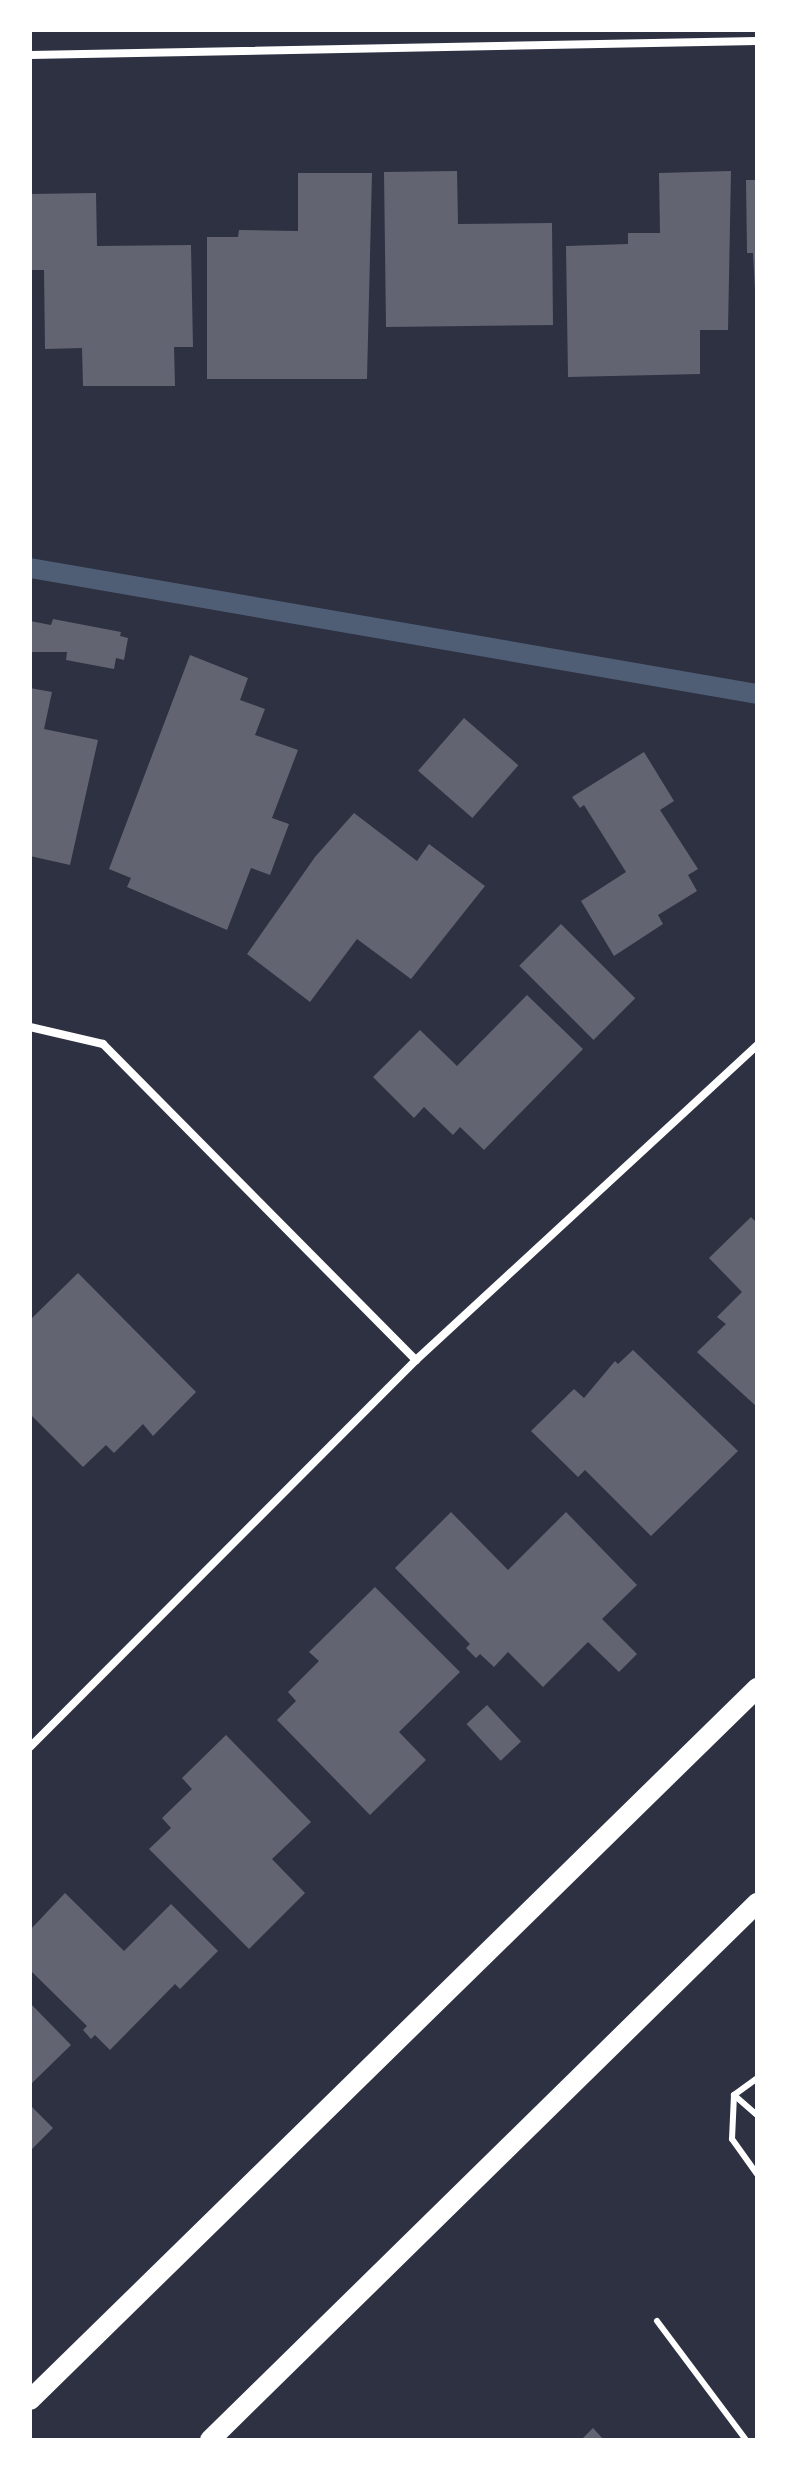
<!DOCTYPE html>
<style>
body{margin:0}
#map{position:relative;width:787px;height:2470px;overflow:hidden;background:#2d3142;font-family:Signika,sans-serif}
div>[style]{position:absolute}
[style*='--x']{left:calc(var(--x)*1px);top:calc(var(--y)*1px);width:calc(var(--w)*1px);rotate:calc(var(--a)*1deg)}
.stream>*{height:20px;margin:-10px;padding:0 10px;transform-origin:10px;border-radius:10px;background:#4f5d75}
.building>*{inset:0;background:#626471;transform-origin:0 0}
.service>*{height:6px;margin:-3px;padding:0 3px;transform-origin:3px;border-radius:3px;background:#fff}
.minor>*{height:8px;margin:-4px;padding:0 4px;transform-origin:4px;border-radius:4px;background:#fff}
.primary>*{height:20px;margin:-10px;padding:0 10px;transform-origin:10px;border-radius:10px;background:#fff}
span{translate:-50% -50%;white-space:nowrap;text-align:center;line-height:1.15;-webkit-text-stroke:6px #fff;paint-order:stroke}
.frame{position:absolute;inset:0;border:32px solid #fff;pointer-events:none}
</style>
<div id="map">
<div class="stream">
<div style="--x:30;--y:568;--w:738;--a:9.83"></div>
</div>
<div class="building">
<div style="clip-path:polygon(457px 171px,458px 224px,552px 223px,553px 325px,386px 327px,384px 172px)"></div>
<div style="clip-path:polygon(731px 171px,728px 330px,700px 330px,700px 374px,568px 377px,566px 246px,628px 244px,628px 233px,660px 233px,659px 173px)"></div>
<div style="clip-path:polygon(298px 173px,372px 173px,367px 379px,207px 379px,207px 237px,238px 237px,239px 230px,298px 231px)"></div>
<div style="clip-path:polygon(746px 180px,757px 180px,757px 328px,753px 253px,747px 253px)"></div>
<div style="clip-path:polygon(96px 193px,97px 246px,191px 245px,193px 347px,174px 347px,175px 386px,83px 386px,82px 348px,45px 349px,44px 270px,30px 270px,30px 194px)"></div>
<div style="clip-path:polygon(53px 619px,121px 632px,120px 636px,128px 638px,124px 660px,116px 658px,114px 669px,66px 660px,67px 652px,30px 652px,30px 621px,51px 625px)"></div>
<div style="clip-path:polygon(190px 655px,248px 678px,240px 700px,265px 709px,255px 735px,298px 750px,272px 818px,289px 824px,270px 875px,251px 868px,227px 930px,127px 887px,131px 878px,109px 869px)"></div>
<div style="clip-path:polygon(30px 688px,52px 692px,44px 729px,98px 740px,70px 865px,30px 856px)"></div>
<div style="left:464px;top:718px;width:72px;height:70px;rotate:41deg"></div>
<div style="clip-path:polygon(644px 752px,674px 801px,660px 810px,698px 869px,688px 875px,697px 891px,658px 915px,663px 924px,614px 956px,581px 901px,626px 872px,584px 805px,580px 808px,572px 797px)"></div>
<div style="clip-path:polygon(354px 813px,417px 861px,429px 844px,485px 886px,411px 979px,357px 939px,310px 1002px,247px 954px,315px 857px)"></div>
<div style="left:561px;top:924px;width:105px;height:59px;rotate:45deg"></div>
<div style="clip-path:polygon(527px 995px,583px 1049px,484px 1150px,460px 1127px,453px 1135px,424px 1107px,414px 1118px,373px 1077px,420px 1030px,457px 1066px)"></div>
<div style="clip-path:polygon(751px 1217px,757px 1223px,757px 1407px,697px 1352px,726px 1324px,717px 1317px,742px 1292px,709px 1258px)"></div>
<div style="clip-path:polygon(78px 1273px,196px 1392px,153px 1436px,143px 1424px,114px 1453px,106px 1445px,83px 1467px,30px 1414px,30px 1320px)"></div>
<div style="clip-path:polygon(633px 1350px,738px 1451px,651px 1536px,585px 1470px,578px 1477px,531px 1431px,574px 1389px,584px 1398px,615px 1361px,618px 1364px)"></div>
<div style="clip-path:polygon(451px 1512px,508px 1570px,566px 1512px,637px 1585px,602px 1619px,637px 1654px,619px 1672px,588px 1642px,543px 1687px,508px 1652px,494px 1667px,480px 1654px,476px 1658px,466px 1648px,470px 1644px,395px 1568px)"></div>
<div style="clip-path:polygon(375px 1587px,460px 1672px,399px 1732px,426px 1760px,370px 1815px,277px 1720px,296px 1701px,288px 1692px,319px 1661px,309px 1652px)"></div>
<div style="left:487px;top:1705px;width:50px;height:28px;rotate:47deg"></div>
<div style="clip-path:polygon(226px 1735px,311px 1822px,272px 1859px,305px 1893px,249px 1949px,149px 1849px,171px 1828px,162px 1818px,192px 1789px,182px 1778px)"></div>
<div style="clip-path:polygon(65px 1893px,124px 1951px,171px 1904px,218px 1951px,180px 1989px,175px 1984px,110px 2050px,95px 2035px,91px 2039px,83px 2030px,87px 2026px,30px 1970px,30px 1930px)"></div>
<div style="clip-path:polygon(30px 2003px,71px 2045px,30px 2085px)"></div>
<div style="clip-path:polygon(30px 2105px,53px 2128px,30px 2151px)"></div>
<div style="clip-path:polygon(593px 2428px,604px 2440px,581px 2440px)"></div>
</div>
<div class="service">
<div style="--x:734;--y:2095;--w:44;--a:92.6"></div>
<div style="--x:732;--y:2139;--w:43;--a:54.5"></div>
<div style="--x:734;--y:2095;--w:30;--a:41"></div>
<div style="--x:734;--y:2095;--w:29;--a:-36"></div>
<div style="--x:657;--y:2321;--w:149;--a:53.2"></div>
</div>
<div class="minor">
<div style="--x:30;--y:55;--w:727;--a:-1.1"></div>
<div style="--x:30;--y:1027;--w:75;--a:13.1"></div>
<div style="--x:103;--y:1044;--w:445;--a:45.3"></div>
<div style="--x:30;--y:1747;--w:547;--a:-45.07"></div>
<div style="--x:416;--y:1360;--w:464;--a:-42.7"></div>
</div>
<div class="primary">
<div style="--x:30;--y:2400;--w:1018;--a:-44.4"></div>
<div style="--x:210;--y:2440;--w:767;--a:-44.47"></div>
</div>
<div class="frame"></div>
</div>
